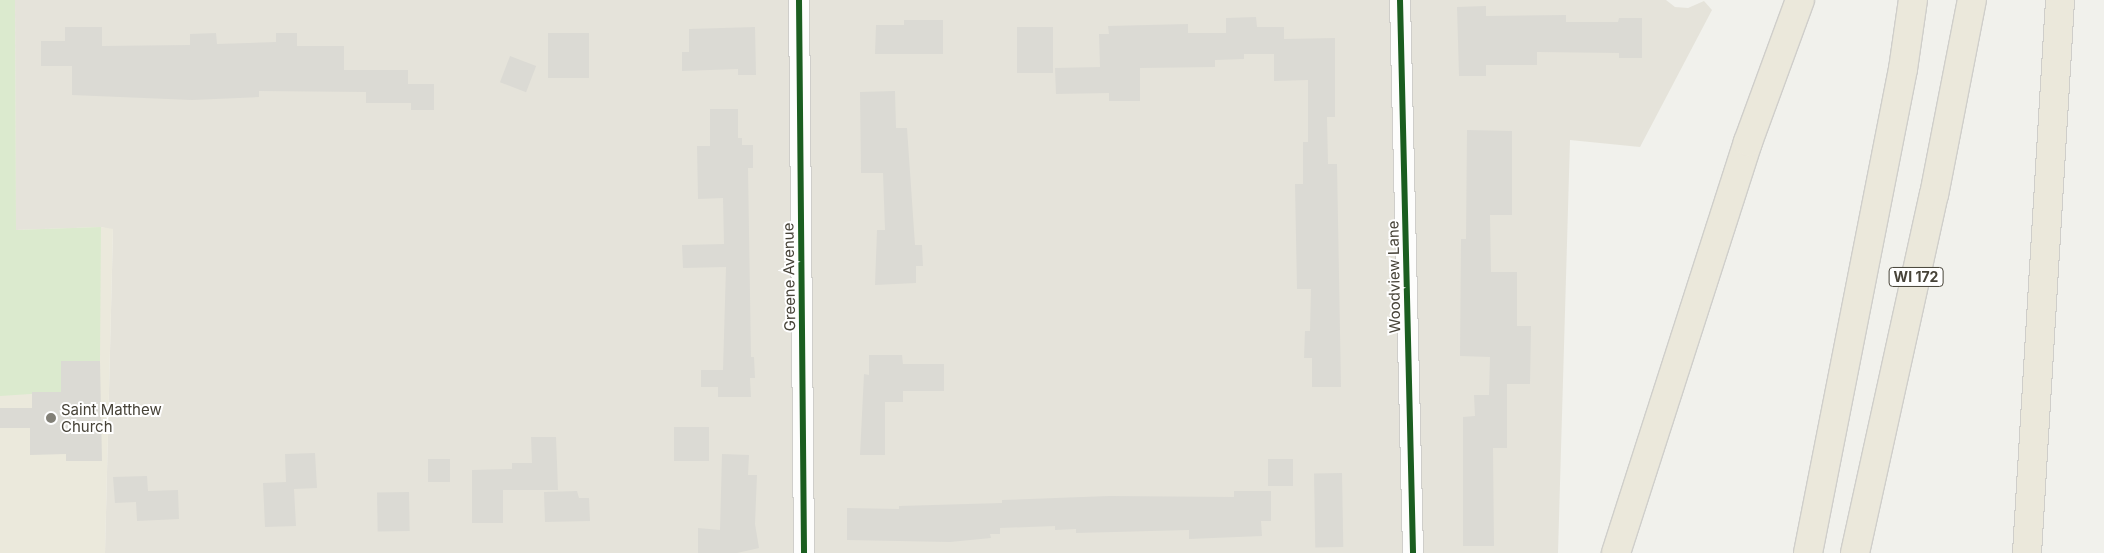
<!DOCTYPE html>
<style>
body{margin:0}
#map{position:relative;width:2104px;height:553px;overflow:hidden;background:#f1f1ec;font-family:Inter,sans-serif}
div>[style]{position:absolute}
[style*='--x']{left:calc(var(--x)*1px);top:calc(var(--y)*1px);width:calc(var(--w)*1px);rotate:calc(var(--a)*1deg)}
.residential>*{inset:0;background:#e5e3da}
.education>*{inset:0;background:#ebe9dc}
.green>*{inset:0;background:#dbeace}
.building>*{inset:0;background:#dbdad4;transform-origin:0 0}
.roads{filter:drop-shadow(1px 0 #cfceca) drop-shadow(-1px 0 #cfceca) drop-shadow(0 1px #cfceca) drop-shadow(0 -1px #cfceca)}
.minor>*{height:20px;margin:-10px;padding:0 10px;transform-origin:10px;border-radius:10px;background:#fdfdfc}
.motorway>*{height:28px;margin:-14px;padding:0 14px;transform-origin:14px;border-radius:14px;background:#ebe8db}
.cycleway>*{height:6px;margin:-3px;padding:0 3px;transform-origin:3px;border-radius:3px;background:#1b5e20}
.dots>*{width:14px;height:14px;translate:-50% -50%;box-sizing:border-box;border:2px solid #fff;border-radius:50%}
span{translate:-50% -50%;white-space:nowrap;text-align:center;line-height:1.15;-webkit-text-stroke:4px #fff;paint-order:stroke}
.shield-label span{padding:1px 4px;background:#fff;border:1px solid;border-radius:4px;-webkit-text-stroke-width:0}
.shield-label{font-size:14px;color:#474338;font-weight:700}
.street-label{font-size:15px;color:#474338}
.poi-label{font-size:15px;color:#474338}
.left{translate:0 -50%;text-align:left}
</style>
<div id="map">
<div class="residential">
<div style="clip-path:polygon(15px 0,1666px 0,1675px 7px,1688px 8px,1704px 1px,1712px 10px,1640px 147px,1570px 140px,1558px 553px,105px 553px,113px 230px,101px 227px,16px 230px)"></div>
</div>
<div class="education">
<div style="clip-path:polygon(0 0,15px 0,16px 230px,101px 227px,113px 229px,105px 553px,0 553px)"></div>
</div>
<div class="green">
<div style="clip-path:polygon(0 0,15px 0,16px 230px,101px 227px,100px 361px,61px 361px,61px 392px,0 396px)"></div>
</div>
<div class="building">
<div style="clip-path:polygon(1486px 6px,1486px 16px,1566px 15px,1566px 22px,1618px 22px,1619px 18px,1642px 18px,1642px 58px,1619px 58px,1619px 53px,1537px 52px,1537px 65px,1486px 65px,1486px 76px,1459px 76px,1457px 7px)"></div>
<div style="clip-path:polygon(1256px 17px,1257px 27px,1284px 27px,1284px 39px,1335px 38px,1335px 117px,1327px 117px,1328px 164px,1337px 164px,1341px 387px,1312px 387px,1312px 358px,1304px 358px,1305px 331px,1310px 331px,1311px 289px,1297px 289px,1295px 184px,1303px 184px,1303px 142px,1308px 142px,1308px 80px,1274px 81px,1274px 54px,1244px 54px,1244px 59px,1215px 60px,1215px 67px,1140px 68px,1140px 101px,1109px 101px,1109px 93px,1056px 94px,1055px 68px,1100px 67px,1099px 34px,1109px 34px,1108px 26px,1188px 24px,1188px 33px,1226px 33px,1226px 18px)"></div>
<div style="clip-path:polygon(904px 20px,943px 20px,943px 54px,875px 54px,876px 25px,904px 25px)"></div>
<div style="clip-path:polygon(65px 27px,102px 27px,102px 46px,190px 45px,190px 34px,216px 33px,217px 44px,276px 42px,276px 33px,297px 33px,297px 46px,344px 46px,344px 70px,408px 70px,408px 84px,434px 84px,434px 110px,411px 110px,411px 103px,366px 103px,366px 92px,259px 91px,259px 97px,192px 100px,72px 95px,72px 66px,41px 66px,41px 41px,65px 41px)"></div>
<div style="clip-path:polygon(755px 27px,756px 75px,738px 75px,738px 69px,682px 71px,682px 52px,689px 52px,689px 29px)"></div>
<div style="left:1017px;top:27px;width:36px;height:46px"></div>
<div style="left:548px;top:33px;width:41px;height:45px"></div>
<div style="left:510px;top:56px;width:28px;height:28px;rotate:21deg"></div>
<div style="clip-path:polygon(895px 91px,896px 128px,907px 128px,915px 245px,922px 245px,923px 266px,916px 266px,916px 283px,875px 285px,877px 230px,885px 230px,883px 173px,861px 173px,860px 92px)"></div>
<div style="clip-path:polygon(710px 109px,738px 109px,738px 138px,742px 138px,742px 145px,753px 145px,753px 168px,748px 168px,751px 357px,754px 357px,755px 378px,750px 378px,751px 397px,718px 397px,718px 387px,701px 387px,701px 370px,723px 370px,726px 267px,683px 268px,682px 245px,724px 244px,723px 198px,698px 199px,697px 146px,710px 146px)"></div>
<div style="clip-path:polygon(1467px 130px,1512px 131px,1512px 215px,1490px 215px,1491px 272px,1517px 272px,1517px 326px,1531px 326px,1530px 384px,1507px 384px,1507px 448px,1493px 448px,1494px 546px,1463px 546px,1463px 417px,1475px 416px,1474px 395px,1489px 395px,1490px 357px,1460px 356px,1461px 239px,1466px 239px)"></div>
<div style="clip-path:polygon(869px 355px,902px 355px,903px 364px,944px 364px,944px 391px,903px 391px,903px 402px,885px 402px,885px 455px,860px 455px,864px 374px,869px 375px)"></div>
<div style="clip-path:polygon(61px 361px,100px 361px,102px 461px,66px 461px,66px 454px,30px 455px,30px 428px,0 428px,0 408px,32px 408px,32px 392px,61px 392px)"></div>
<div style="left:674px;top:427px;width:35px;height:34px"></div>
<div style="clip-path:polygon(531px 437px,556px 437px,558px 490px,503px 490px,503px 523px,472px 523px,472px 470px,512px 469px,512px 463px,532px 463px)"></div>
<div style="clip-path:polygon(315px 453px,317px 488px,294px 489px,296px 526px,265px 527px,263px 483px,286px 482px,285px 454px)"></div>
<div style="clip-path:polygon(722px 454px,749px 455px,748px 475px,757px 475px,755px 524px,759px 548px,737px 553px,698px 553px,698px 528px,720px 530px)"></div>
<div style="left:428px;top:459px;width:22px;height:23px"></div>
<div style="left:1293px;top:459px;width:27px;height:25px;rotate:90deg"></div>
<div style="left:1342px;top:473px;width:74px;height:28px;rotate:89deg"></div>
<div style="clip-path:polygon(147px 476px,148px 491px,178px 490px,179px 519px,137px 521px,136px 502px,115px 503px,113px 477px)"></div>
<div style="clip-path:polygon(577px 491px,579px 498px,589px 498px,590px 521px,545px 522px,544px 492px)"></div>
<div style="clip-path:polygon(1234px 491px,1271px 491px,1271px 521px,1261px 521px,1262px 536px,1189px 539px,1189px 530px,1076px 533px,1076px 529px,1055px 530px,1055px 526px,1000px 528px,1000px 534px,990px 534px,991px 538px,950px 542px,847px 540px,847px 508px,899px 509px,899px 506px,1002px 503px,1002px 500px,1109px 496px,1234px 497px)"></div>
<div style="left:409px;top:492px;width:39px;height:32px;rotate:89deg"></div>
</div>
<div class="roads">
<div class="minor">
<div style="--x:799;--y:0;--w:553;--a:89.48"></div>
<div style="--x:1400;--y:0;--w:553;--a:88.65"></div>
</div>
<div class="motorway">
<div style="--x:1616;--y:553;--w:432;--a:-72.2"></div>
<div style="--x:1748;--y:142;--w:151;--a:-69.9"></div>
<div style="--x:1808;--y:553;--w:493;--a:-78.9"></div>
<div style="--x:1903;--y:69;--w:70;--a:-81.8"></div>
<div style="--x:1855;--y:553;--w:367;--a:-77.6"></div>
<div style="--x:1934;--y:195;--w:199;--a:-79"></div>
<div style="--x:2027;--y:553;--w:554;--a:-86.58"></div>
</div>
</div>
<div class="cycleway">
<div style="--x:799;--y:0;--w:553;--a:89.48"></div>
<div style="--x:1400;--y:0;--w:553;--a:88.65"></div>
</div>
<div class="dots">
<div style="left:51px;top:418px;background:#828077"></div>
</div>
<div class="shield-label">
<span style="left:1916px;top:277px">WI 172</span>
</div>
<div class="street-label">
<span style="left:789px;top:277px;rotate:-91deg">Greene Avenue</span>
<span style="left:1394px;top:277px;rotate:-91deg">Woodview Lane</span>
</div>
<div class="poi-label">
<span class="left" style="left:61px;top:418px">Saint Matthew<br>Church</span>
</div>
</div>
